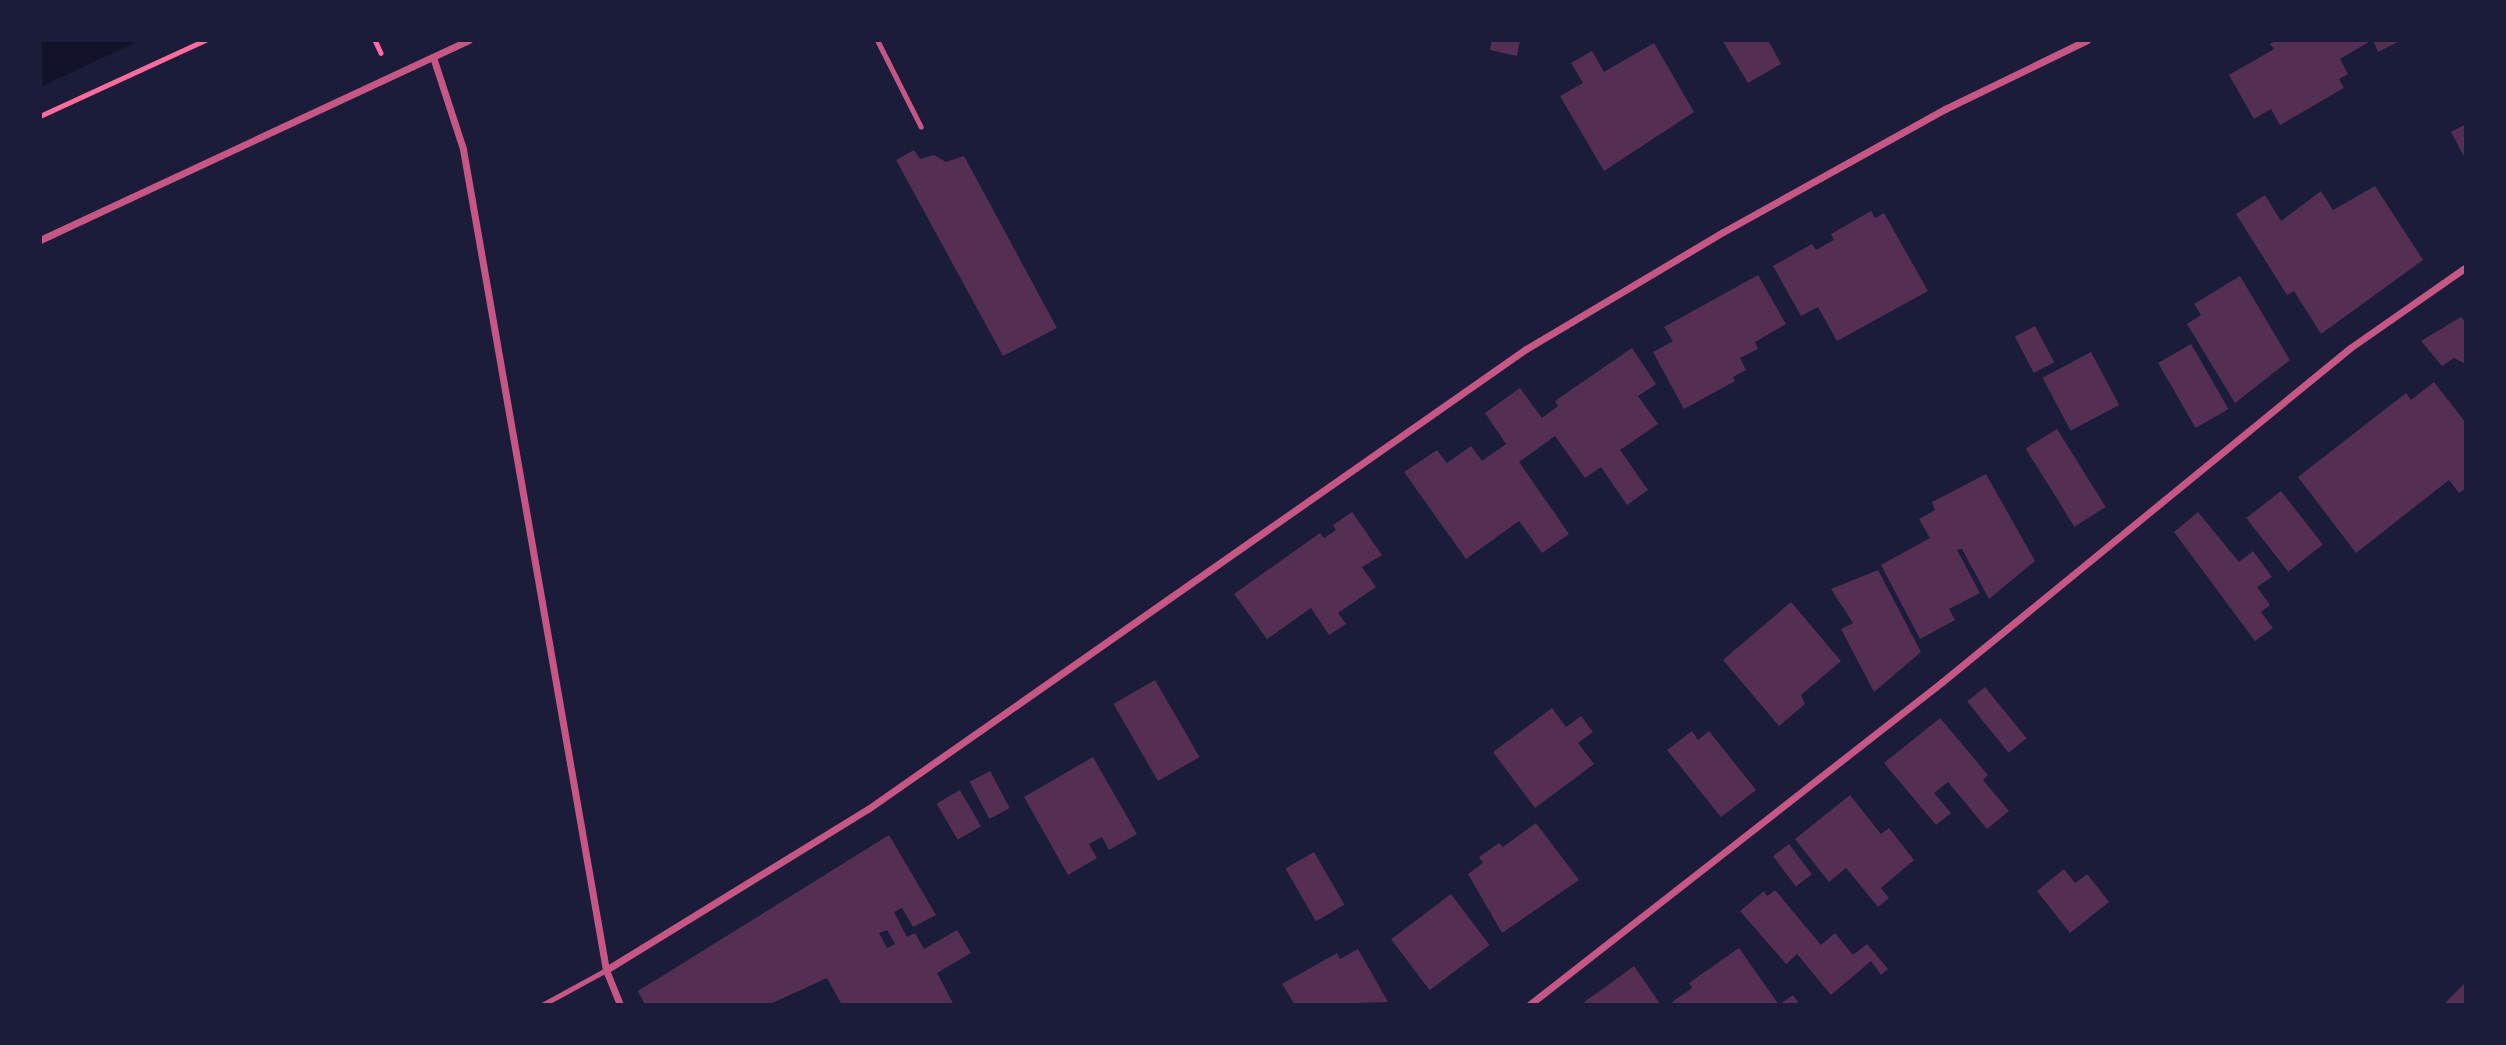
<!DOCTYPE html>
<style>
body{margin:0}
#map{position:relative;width:2506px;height:1045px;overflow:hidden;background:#1b1b3a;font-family:Manrope,sans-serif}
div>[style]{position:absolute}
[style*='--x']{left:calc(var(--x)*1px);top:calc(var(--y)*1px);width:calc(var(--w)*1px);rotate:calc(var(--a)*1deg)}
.water>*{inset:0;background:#12122b}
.building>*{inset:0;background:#542f53;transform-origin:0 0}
.path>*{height:4.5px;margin:-2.25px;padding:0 2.25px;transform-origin:2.25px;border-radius:2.25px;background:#ff6b9d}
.service>*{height:5px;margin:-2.5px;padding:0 2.5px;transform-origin:2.5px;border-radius:2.5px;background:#c65784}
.minor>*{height:7px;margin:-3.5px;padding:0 3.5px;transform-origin:3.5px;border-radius:3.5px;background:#c65784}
span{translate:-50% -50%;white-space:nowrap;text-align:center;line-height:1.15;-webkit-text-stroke:5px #1b1b3a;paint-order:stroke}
.frame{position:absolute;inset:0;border:42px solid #1b1b3a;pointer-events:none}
</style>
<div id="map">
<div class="water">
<div style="clip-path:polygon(40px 40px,141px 40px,40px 87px)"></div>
</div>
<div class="building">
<div style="clip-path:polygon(1492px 40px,1520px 40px,1517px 56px,1490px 50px)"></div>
<div style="clip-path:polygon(1722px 40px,1768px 40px,1781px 64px,1748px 83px)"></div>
<div style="clip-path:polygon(2276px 40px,2372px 40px,2340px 59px,2348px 74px,2339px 79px,2344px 88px,2280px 125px,2271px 109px,2254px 119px,2229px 75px,2274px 49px,2270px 44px)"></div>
<div style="clip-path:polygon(2373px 40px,2402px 40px,2378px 52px)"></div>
<div style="clip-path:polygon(1654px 43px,1694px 112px,1604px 171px,1560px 96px,1583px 83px,1571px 63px,1592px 51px,1604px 72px)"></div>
<div style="clip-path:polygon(2466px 124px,2466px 160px,2451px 132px)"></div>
<div style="clip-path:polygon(914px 150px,920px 159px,934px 155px,946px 162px,964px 156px,1057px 328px,1003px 356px,896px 160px)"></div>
<div style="clip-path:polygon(2375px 186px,2423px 260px,2321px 334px,2294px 291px,2287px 295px,2236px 214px,2265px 195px,2281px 221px,2321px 191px,2333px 210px)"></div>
<div style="clip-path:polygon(1871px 211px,1875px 218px,1884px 213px,1928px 291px,1837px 341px,1818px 307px,1801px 316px,1773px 266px,1812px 244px,1816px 250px,1834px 240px,1831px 234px)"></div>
<div style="clip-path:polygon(1758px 275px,1786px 324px,1755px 342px,1758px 349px,1740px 358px,1746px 370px,1733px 377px,1735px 381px,1684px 409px,1653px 352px,1673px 341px,1664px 327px)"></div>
<div style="clip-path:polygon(2240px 276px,2290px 360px,2235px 403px,2187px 324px,2201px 315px,2194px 304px)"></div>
<div style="clip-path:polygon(2461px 317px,2466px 323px,2466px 364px,2454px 358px,2442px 366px,2421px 341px)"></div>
<div style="left:2035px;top:326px;width:41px;height:23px;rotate:62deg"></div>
<div style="left:2191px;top:344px;width:75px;height:38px;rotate:60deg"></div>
<div style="clip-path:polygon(1632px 348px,1656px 384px,1638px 396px,1658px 424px,1620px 450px,1648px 490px,1627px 505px,1601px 467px,1585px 478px,1555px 436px,1519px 462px,1569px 534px,1542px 553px,1519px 521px,1466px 559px,1404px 472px,1437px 450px,1447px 463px,1471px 446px,1482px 461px,1506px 444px,1485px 413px,1520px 388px,1542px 418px,1558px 406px,1555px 401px)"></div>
<div style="left:2091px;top:352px;width:60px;height:55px;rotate:62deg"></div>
<div style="clip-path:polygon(2434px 382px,2466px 423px,2466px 488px,2459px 493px,2449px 480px,2356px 553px,2298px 477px,2406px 393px,2411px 400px)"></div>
<div style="left:2057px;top:429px;width:92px;height:37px;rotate:58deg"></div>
<div style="clip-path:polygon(1986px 474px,2035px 561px,1989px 599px,1962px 549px,1957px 550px,1980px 593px,1949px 609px,1955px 620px,1920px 639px,1881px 565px,1930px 538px,1919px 519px,1935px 510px,1932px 502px)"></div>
<div style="left:2281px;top:491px;width:68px;height:44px;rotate:52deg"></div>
<div style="clip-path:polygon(1352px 512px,1382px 555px,1362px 567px,1376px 587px,1338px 613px,1346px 624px,1329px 635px,1311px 608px,1267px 639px,1234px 594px,1320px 533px,1324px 538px,1336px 530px,1333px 525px)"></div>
<div style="clip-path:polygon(2198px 512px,2239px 562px,2253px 551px,2272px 577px,2257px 587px,2270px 605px,2261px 612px,2273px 628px,2255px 641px,2174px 532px)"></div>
<div style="clip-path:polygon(1878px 570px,1921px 652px,1874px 692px,1841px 629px,1853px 623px,1831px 589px)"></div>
<div style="clip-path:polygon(1791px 602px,1841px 661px,1801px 695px,1805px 704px,1779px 726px,1723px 660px)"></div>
<div style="left:1155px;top:680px;width:89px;height:48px;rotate:60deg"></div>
<div style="left:1985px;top:687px;width:66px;height:23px;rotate:51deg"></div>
<div style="clip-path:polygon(1552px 708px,1566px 727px,1581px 716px,1593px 732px,1578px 743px,1594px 764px,1535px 808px,1493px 752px)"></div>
<div style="clip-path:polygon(1940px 718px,1988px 775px,1983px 780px,2009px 811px,1987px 829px,1948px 782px,1934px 793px,1951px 813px,1936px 825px,1884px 763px)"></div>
<div style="clip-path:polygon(1692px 731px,1698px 740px,1709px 731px,1756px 790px,1721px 817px,1667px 750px)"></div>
<div style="clip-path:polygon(1093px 757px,1137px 834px,1109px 850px,1102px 837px,1089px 844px,1097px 858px,1068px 875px,1024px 797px)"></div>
<div style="left:990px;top:771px;width:42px;height:23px;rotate:62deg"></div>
<div style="left:960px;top:790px;width:42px;height:27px;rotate:60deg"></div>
<div style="clip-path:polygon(1850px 795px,1881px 834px,1889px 828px,1914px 860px,1881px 888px,1889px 898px,1878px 907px,1846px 868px,1829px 882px,1795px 839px)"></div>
<div style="clip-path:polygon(1536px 823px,1579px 880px,1502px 933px,1468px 874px,1483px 863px,1479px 857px,1499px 843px,1503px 847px)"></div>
<div style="clip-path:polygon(evenodd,889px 835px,936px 915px,913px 927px,902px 908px,894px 912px,907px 937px,915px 933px,924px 949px,957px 930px,971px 953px,937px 973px,954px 1005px,842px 1005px,827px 978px,768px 1005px,645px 1005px,638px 991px,889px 835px,887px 930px,895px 944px,887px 948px,879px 933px,887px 930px)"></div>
<div style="left:1789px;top:844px;width:38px;height:20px;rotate:53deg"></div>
<div style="left:1314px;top:852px;width:61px;height:33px;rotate:60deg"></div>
<div style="clip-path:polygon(2064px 869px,2075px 883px,2087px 874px,2109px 902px,2070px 933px,2037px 891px)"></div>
<div style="clip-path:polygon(1775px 890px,1821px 945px,1835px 933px,1853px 955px,1867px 944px,1888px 969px,1881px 975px,1871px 961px,1831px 995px,1797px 954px,1786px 964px,1740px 911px,1764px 891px,1767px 896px)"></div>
<div style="left:1451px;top:894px;width:64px;height:75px;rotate:53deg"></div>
<div style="clip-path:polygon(1739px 948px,1779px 1005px,1793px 995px,1800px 1005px,1668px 1005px,1692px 988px,1689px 983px)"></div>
<div style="clip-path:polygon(1358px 949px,1388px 1002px,1295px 1005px,1282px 984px,1337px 953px,1340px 959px)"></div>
<div style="clip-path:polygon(1634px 966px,1661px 1005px,1580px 1005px,1604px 988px)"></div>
<div style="clip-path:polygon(2466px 982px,2466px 1005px,2443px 1005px)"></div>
</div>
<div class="path">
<div style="--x:375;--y:40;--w:14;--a:65"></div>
<div style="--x:40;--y:116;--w:182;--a:-24.7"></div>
</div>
<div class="service">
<div style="--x:877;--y:40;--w:97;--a:63.2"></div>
<div style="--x:542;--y:1005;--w:73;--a:-28.7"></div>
</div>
<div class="minor">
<div style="--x:433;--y:57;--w:97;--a:71.9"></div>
<div style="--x:463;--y:149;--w:833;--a:80.12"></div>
<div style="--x:606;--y:970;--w:38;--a:68"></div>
<div style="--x:40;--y:240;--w:473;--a:-25"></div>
<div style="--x:606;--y:970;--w:308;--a:-31.6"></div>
<div style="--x:868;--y:809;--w:803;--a:-34.96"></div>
<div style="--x:1526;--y:349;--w:229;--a:-30.7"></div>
<div style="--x:1723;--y:232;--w:254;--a:-29"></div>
<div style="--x:1945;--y:109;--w:158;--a:-25.9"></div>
<div style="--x:1529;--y:1005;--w:524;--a:-38.03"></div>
<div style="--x:1942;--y:682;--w:527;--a:-39.3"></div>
<div style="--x:2350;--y:348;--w:141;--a:-34.9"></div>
</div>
<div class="frame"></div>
</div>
